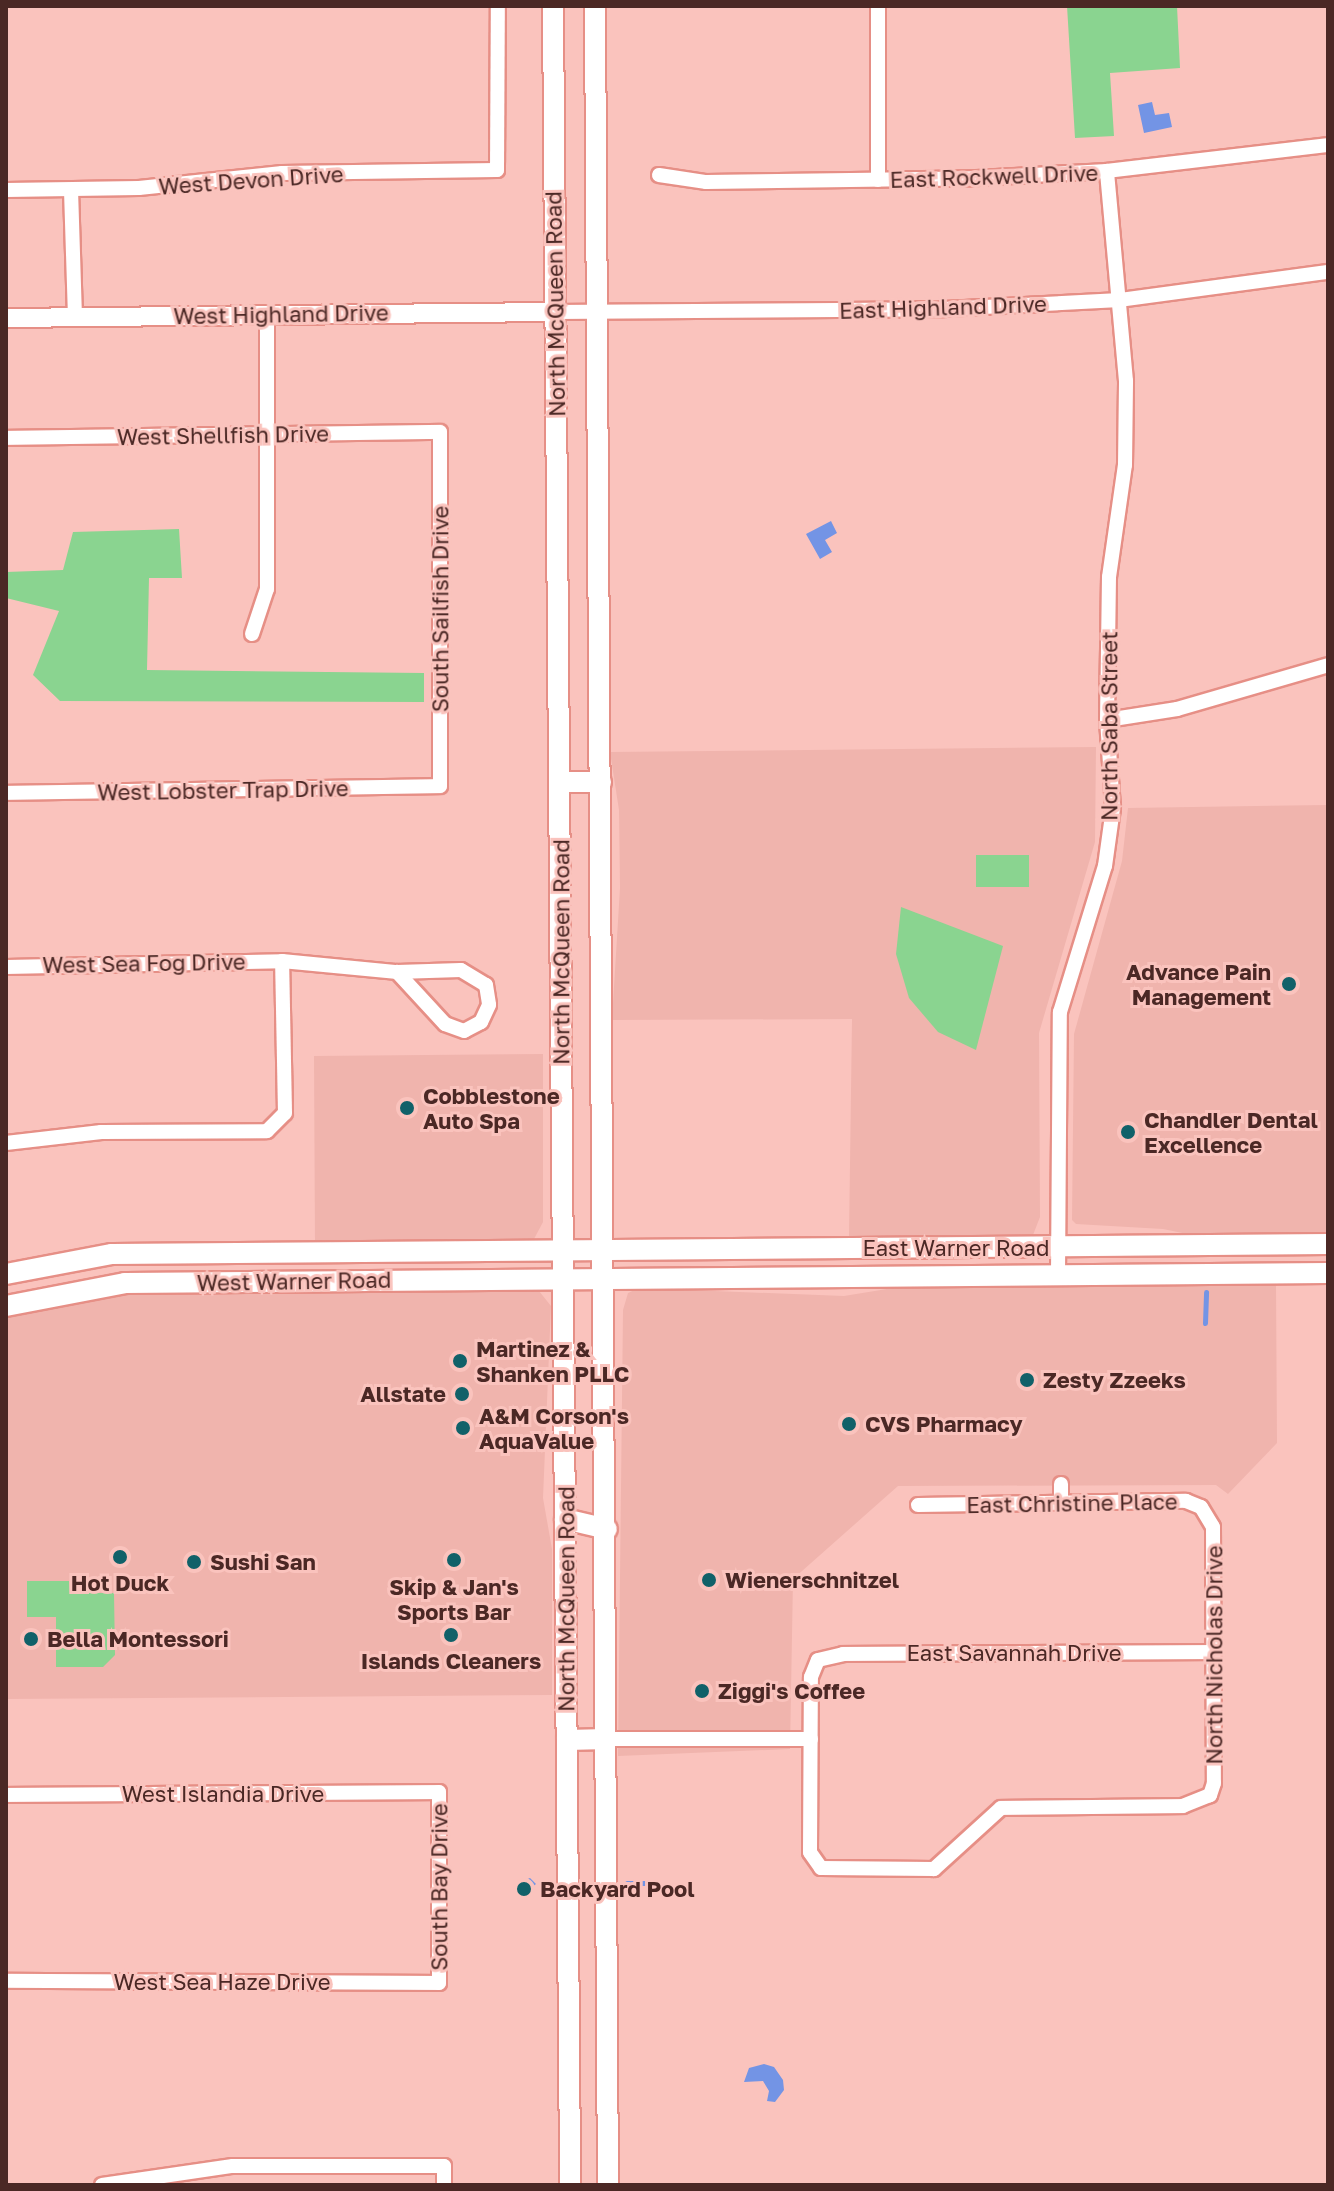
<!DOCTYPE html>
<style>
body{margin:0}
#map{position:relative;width:1334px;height:2191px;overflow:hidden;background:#fac3bd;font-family:"Golos Text",sans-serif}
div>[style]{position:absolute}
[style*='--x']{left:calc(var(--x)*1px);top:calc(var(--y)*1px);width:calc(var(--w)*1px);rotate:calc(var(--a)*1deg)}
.built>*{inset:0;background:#f0b4ad}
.green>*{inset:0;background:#8ad490;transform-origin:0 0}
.water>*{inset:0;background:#7394e5}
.stream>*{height:5px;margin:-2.5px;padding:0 2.5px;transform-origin:2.5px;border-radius:2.5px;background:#7394e5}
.roads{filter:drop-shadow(2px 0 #e68f86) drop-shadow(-2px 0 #e68f86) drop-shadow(0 2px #e68f86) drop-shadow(0 -2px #e68f86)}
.minor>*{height:14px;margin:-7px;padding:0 7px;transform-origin:7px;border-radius:7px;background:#fff}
.tertiary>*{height:18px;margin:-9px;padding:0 9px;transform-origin:9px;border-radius:9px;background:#fff}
.secondary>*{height:20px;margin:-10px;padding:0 10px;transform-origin:10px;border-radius:10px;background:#fff}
.dots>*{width:22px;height:22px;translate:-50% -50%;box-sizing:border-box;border:4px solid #fac3bd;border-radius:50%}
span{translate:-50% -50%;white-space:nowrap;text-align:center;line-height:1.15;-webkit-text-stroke:6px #fac3bd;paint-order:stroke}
.street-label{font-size:22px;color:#4b2825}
.poi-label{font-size:22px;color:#4b2825;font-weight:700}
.right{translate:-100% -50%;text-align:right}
.left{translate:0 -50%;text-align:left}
.frame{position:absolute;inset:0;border:8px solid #4b2825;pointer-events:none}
</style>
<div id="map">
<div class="built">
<div style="clip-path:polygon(1096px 747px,1095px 842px,1039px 1033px,1040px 1217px,1033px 1235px,849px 1237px,852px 1019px,612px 1020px,620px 888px,619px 810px,610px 752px)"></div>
<div style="clip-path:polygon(1328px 805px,1328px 1237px,1202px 1237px,1163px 1229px,1076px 1224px,1072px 1220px,1074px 1034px,1122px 861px,1128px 808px)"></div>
<div style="clip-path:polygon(543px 1054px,543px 1222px,534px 1239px,315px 1243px,314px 1056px)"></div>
<div style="clip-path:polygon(1276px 1284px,1277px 1443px,1228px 1494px,1216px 1485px,898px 1486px,793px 1579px,790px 1749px,618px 1756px,623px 1310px,628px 1293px,639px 1288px,844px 1296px,899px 1287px)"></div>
<div style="clip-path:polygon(529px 1289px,539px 1291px,551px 1306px,543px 1498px,552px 1549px,552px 1695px,6px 1699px,6px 1314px,105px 1295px,156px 1293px)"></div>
</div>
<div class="green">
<div style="clip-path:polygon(1067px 6px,1177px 6px,1180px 68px,1110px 73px,1114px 136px,1075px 138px)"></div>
<div style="clip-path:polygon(179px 529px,182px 578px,149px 578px,147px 670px,424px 673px,424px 702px,60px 701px,33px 675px,59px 611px,6px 598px,6px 572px,63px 570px,73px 532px)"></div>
<div style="left:976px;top:855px;width:53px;height:32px"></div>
<div style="clip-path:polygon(901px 907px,1003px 946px,976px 1050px,938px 1032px,909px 998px,896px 954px)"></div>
<div style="clip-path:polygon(27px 1581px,69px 1581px,70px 1593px,114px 1593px,115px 1655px,103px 1667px,56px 1667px,56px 1617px,27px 1617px)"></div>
</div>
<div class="water">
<div style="clip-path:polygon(1152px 102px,1155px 115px,1169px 113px,1172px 127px,1144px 133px,1138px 105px)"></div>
<div style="clip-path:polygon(831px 521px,837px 533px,825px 540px,832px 552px,820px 559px,806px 534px)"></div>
<div style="clip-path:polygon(530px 1878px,536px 1884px,519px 1897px,516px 1884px)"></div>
<div style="clip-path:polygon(764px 2064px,774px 2067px,783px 2080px,784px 2090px,775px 2102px,767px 2101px,769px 2091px,763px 2081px,744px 2082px,749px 2068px)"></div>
</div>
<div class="stream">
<div style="--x:1205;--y:1323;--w:31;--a:-88"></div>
<div style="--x:627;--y:1883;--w:29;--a:0"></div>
</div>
<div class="roads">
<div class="minor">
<div style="--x:878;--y:6;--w:174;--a:90"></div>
<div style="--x:659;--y:175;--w:48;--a:8.5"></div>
<div style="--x:706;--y:182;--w:271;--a:-0.8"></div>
<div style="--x:977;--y:178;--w:130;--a:-3.1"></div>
<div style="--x:1107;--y:171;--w:223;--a:-6.7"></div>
<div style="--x:6;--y:190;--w:133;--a:-0.9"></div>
<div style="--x:139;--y:188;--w:144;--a:-6"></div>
<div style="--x:282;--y:173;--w:215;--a:-0.8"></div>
<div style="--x:497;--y:170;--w:164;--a:-89.7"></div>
<div style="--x:71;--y:190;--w:128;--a:88.2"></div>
<div style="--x:555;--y:312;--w:389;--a:-0.4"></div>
<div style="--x:944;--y:309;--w:176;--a:-2.9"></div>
<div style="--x:1120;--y:300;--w:210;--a:-7.7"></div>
<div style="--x:6;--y:438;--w:434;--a:-0.8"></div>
<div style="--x:440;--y:432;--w:354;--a:90"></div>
<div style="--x:440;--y:786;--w:434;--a:179.1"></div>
<div style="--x:252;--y:634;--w:47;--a:-71.6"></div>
<div style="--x:267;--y:589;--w:275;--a:-90"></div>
<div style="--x:1107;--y:720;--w:71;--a:-8.9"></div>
<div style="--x:1177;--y:709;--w:157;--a:-16.2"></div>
<div style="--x:6;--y:967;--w:276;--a:-1.2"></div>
<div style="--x:282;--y:961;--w:116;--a:5.5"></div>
<div style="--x:397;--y:972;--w:64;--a:-1.8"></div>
<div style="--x:461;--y:970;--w:29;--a:31"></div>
<div style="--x:486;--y:985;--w:20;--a:81"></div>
<div style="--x:489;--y:1005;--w:19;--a:115"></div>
<div style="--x:481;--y:1022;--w:19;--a:152"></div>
<div style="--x:464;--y:1031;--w:20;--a:-160"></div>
<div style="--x:445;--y:1024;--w:71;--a:-132.7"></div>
<div style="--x:6;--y:1143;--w:96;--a:-6.6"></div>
<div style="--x:101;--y:1132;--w:166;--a:-0.3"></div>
<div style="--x:267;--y:1131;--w:25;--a:-45"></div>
<div style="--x:285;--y:1113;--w:152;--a:-91.1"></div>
<div style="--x:1058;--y:1275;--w:263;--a:-89.6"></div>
<div style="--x:1060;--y:1012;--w:153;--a:-72.9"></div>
<div style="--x:1105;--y:866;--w:59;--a:-82.1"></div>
<div style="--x:1113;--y:808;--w:88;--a:-93.9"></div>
<div style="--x:1107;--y:720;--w:143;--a:-89.2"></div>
<div style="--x:1109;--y:577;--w:113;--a:-81.9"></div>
<div style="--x:1125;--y:465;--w:84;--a:-89.3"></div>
<div style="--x:1126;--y:381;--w:211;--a:-95.2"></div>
<div style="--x:1061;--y:1503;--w:19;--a:-90"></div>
<div style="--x:918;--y:1505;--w:268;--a:-0.9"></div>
<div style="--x:1186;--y:1501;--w:16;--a:22"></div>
<div style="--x:1201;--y:1507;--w:23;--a:59"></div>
<div style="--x:1213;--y:1527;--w:256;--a:89.8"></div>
<div style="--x:1214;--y:1783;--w:13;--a:108"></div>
<div style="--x:1210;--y:1795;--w:29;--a:158"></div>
<div style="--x:1183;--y:1806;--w:182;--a:179.4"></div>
<div style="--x:1001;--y:1808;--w:91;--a:137.7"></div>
<div style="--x:934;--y:1869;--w:113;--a:-179.5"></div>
<div style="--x:821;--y:1868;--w:19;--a:-125"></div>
<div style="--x:810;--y:1852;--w:175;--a:-89.7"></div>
<div style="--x:811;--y:1677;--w:18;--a:-68"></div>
<div style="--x:818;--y:1660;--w:26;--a:-13"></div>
<div style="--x:843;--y:1654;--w:369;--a:-0.3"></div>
<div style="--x:607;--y:1739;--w:204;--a:0"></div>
<div style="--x:6;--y:1795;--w:433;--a:-0.4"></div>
<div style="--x:439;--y:1792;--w:191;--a:90"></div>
<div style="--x:439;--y:1983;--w:433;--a:-179.7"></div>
<div style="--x:102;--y:2185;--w:132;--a:-8.3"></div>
<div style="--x:233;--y:2166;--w:211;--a:0"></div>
<div style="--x:444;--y:2166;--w:19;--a:90"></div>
</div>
<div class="tertiary">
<div style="--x:6;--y:318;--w:549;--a:-0.63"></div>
</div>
<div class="secondary">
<div style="--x:553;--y:6;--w:2179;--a:89.55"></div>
<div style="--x:595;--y:6;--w:2179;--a:89.66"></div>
<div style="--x:560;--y:782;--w:41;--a:0"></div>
<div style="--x:6;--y:1274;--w:108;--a:-10.7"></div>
<div style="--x:112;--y:1254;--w:1216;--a:-0.47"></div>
<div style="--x:6;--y:1306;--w:121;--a:-10.9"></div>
<div style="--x:125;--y:1283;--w:1203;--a:-0.48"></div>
<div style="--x:565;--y:1519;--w:43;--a:13.4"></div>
<div style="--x:567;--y:1740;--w:40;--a:-1.4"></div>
</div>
</div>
<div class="dots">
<div style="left:1289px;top:984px;background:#116169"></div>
<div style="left:407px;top:1108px;background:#116169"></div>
<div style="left:1128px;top:1132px;background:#116169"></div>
<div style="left:460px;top:1361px;background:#116169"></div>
<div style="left:1027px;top:1380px;background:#116169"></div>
<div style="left:462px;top:1394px;background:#116169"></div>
<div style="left:849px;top:1424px;background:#116169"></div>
<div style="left:463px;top:1428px;background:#116169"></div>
<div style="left:120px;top:1557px;background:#116169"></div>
<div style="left:454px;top:1560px;background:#116169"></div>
<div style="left:194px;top:1562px;background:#116169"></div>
<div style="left:709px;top:1580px;background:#116169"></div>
<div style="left:451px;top:1635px;background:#116169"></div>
<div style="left:31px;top:1639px;background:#116169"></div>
<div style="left:702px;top:1691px;background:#116169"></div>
<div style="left:524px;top:1889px;background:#116169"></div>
</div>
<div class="street-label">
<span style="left:994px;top:176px;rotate:-2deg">East Rockwell Drive</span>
<span style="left:251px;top:180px;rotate:-4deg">West Devon Drive</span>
<span style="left:555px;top:304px;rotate:-91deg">North McQueen Road</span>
<span style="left:943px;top:307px;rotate:-2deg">East Highland Drive</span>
<span style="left:281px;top:314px;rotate:-1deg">West Highland Drive</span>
<span style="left:223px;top:435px;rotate:-1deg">West Shellfish Drive</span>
<span style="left:440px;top:609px;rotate:-90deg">South Sailfish Drive</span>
<span style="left:1109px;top:726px;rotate:-90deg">North Saba Street</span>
<span style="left:223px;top:790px;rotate:-1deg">West Lobster Trap Drive</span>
<span style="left:561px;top:952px;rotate:-90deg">North McQueen Road</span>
<span style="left:144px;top:963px;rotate:-1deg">West Sea Fog Drive</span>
<span style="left:956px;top:1248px">East Warner Road</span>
<span style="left:294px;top:1281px;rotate:-1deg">West Warner Road</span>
<span style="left:1072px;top:1503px;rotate:-1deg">East Christine Place</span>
<span style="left:566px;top:1599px;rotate:-90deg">North McQueen Road</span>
<span style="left:1014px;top:1653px">East Savannah Drive</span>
<span style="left:1214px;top:1655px;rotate:-90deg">North Nicholas Drive</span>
<span style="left:223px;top:1794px">West Islandia Drive</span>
<span style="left:439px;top:1887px;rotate:-90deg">South Bay Drive</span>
<span style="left:222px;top:1982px">West Sea Haze Drive</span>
</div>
<div class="poi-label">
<span class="right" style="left:1271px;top:984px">Advance Pain<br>Management</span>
<span class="left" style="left:423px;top:1108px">Cobblestone<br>Auto Spa</span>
<span class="left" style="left:1144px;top:1132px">Chandler Dental<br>Excellence</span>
<span class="left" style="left:476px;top:1361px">Martinez &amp;<br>Shanken PLLC</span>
<span class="left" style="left:1043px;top:1380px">Zesty Zzeeks</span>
<span class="right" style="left:446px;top:1394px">Allstate</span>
<span class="left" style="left:479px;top:1428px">A&amp;M Corson's<br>AquaValue</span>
<span class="left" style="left:865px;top:1424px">CVS Pharmacy</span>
<span class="left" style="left:210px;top:1562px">Sushi San</span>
<span class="left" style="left:725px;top:1580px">Wienerschnitzel</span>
<span style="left:120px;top:1583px">Hot Duck</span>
<span style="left:454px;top:1599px">Skip &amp; Jan's<br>Sports Bar</span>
<span class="left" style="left:47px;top:1639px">Bella Montessori</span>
<span style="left:451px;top:1661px">Islands Cleaners</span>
<span class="left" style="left:718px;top:1691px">Ziggi's Coffee</span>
<span class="left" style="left:540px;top:1889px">Backyard Pool</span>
</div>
<div class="frame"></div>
</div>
